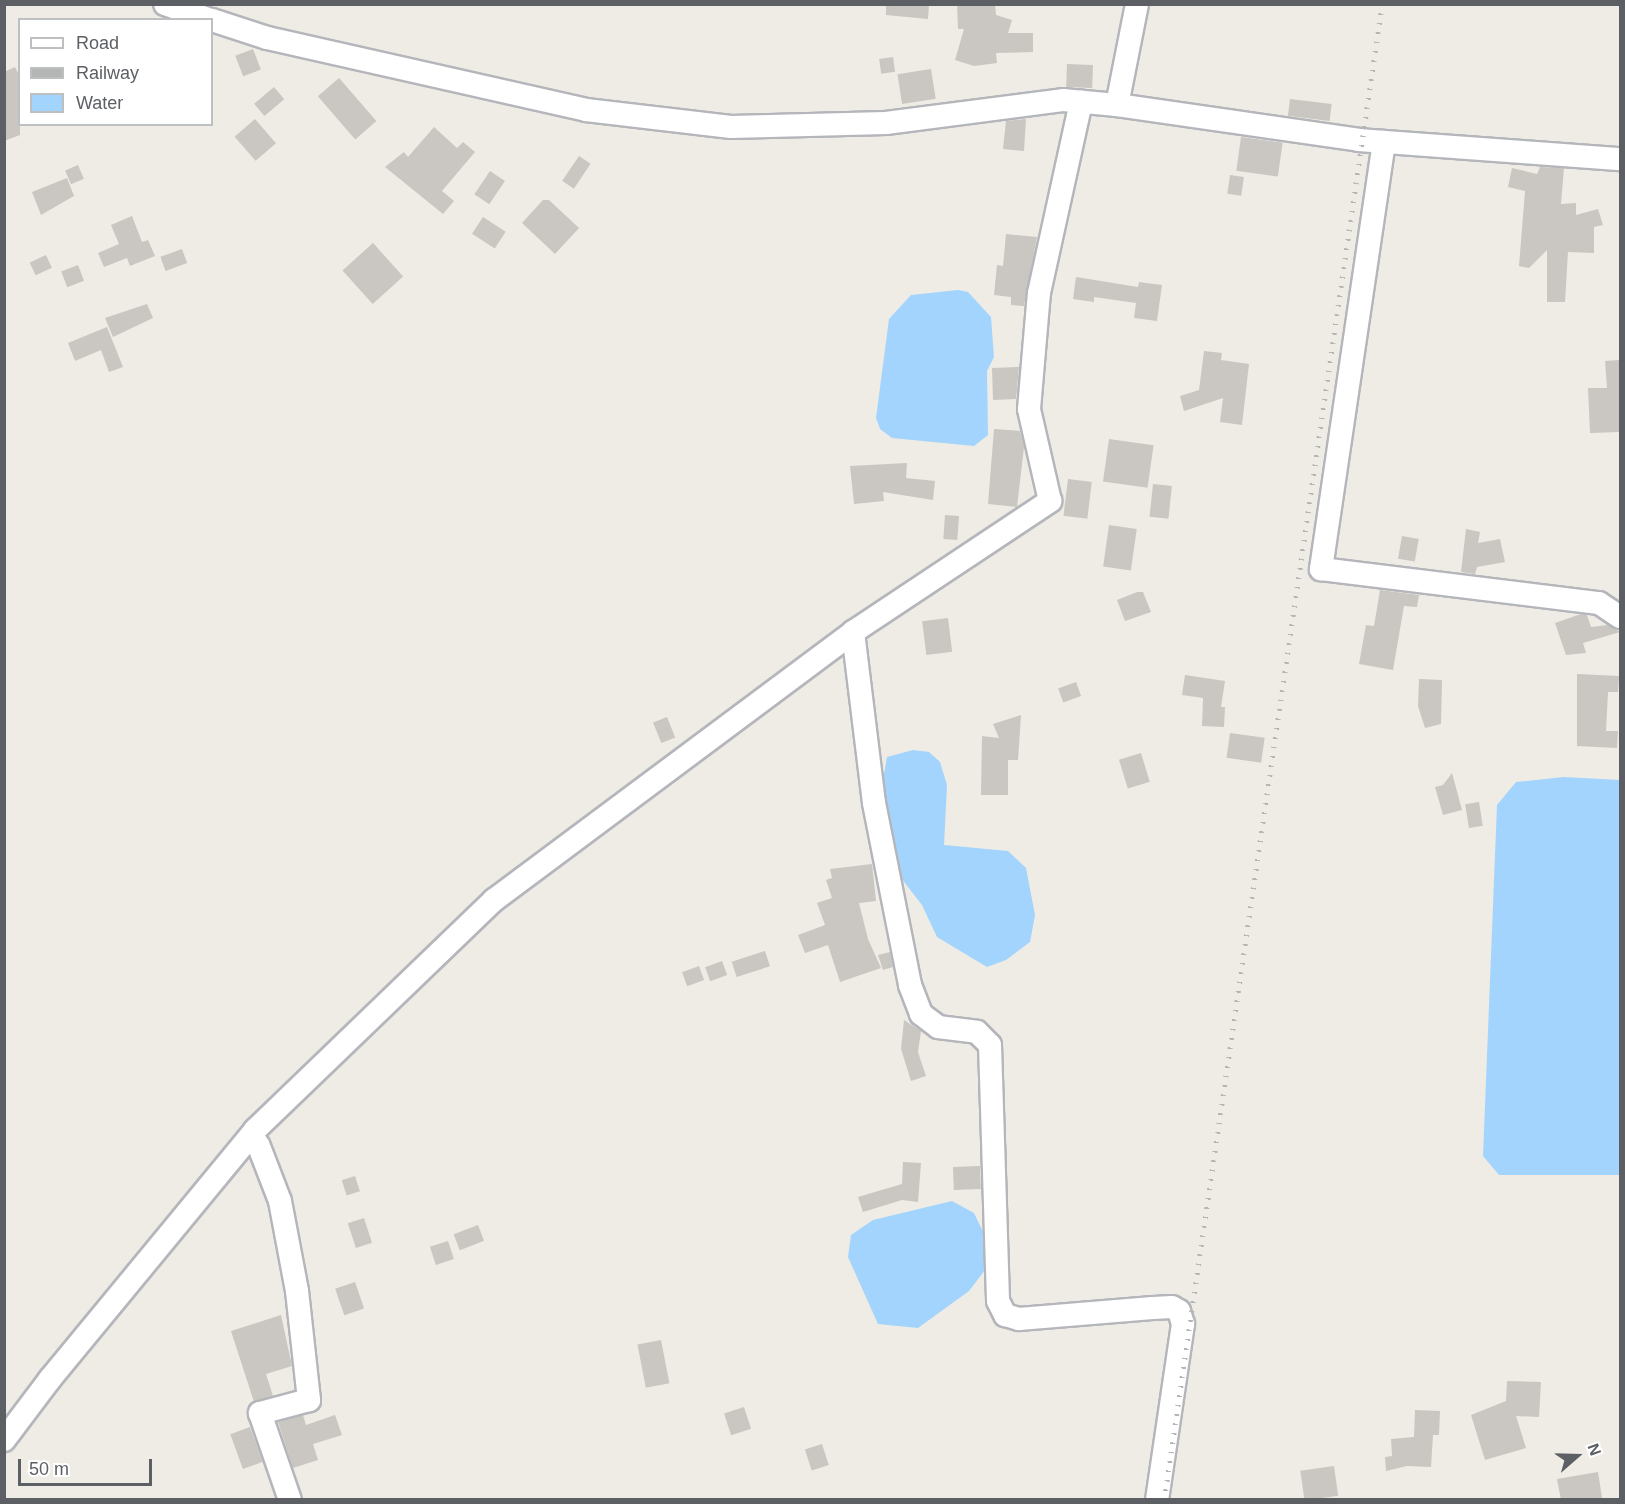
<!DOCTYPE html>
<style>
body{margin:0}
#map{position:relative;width:1625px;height:1504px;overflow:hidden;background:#eeece4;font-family:Arial,sans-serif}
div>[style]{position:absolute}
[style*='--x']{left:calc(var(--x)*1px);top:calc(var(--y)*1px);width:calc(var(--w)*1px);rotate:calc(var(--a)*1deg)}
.water>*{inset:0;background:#a3d4fe}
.building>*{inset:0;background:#cac6c1;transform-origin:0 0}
.roads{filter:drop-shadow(2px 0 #b4b6bb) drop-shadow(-2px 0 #b4b6bb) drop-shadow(0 2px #b4b6bb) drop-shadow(0 -2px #b4b6bb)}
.minor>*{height:22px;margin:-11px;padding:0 11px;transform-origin:11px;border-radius:11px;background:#fff}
.rail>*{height:4.5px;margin-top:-2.25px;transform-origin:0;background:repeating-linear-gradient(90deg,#b4b5b5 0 1.5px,transparent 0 9.5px)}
span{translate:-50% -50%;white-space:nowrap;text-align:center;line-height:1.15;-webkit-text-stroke:4.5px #fff;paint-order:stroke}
.frame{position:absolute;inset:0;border:6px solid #5c5f64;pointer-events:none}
.legend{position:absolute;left:18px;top:18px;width:195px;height:108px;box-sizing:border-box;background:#fff;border:2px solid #bebfc1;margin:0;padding:8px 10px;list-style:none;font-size:18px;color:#5c5f64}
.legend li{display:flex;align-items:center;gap:12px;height:30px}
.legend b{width:30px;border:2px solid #bebfc1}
.north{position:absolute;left:1547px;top:1426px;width:60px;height:60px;-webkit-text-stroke:4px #fff;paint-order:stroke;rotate:70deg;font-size:16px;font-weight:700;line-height:24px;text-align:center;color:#5c5f64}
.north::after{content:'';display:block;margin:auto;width:21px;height:27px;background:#5c5f64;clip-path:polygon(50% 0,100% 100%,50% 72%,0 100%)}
.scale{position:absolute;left:18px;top:1459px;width:134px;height:27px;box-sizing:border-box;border:3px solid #5c5f64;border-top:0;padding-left:8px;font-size:18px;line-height:21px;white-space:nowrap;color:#5c5f64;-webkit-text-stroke:4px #fff;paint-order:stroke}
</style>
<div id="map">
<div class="water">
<div style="clip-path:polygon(958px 290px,968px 292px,991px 317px,994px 357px,987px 371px,988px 435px,974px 446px,892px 438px,880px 429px,876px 418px,889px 319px,911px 295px)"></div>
<div style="clip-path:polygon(913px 750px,929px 752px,940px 762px,947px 785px,944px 845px,1008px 851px,1026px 868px,1035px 915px,1030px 942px,1006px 960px,987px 967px,937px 937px,922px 905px,887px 860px,879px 803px,887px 757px)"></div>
<div style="clip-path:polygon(1564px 777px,1620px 780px,1620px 1175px,1499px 1175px,1483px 1156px,1497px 805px,1516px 782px)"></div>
<div style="clip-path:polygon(952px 1201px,974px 1213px,987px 1240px,985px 1270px,969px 1291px,918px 1328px,878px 1324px,848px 1257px,851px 1235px,873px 1220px)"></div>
</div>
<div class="building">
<div style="clip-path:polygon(886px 4px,929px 4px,928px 19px,886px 15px)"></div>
<div style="clip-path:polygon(957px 4px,995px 4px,996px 15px,1012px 20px,1008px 33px,1033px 33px,1033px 52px,996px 53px,997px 63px,974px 66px,955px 60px,964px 29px,958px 29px)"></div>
<div style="left:253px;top:49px;width:22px;height:19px;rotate:69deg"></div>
<div style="left:893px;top:57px;width:15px;height:14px;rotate:82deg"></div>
<div style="left:1067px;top:64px;width:26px;height:23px;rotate:2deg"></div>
<div style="clip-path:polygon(15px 67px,20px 77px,20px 135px,4px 141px,4px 72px)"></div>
<div style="left:931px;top:69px;width:30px;height:34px;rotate:81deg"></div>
<div style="left:339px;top:78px;width:57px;height:28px;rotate:49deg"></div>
<div style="left:274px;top:87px;width:16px;height:26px;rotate:50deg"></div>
<div style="left:1290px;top:99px;width:42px;height:17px;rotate:7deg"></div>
<div style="left:255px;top:119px;width:32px;height:27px;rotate:49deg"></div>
<div style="clip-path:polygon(1026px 119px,1024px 151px,1003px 149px,1006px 121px)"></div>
<div style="clip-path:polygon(434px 127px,457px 148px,463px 142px,475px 152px,442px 191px,454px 201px,443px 214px,385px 167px,404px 152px,408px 157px)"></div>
<div style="left:1241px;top:137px;width:42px;height:34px;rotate:8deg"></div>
<div style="left:579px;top:156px;width:14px;height:30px;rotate:34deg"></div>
<div style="left:78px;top:165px;width:15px;height:14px;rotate:67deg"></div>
<div style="clip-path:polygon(1540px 167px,1564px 168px,1561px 204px,1576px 203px,1576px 215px,1598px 209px,1603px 225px,1594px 227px,1594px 253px,1568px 252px,1565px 302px,1547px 302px,1547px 250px,1529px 268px,1519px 266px,1525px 191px,1508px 187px,1512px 168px,1537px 174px)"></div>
<div style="left:490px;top:171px;width:18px;height:28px;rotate:34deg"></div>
<div style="left:1230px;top:175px;width:14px;height:19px;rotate:8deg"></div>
<div style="clip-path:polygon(67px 178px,74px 196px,41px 215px,32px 192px)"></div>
<div style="clip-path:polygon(543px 200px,549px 200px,579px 228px,555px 254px,522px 223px)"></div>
<div style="clip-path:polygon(132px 216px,142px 242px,148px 240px,155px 256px,130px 266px,127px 258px,104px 267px,98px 253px,119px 244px,111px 225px)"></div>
<div style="left:483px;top:217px;width:27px;height:20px;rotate:33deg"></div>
<div style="clip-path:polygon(1006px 234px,1037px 237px,1024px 306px,1011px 305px,1011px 297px,994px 295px,997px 265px,1003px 266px)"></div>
<div style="left:373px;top:243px;width:45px;height:41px;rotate:48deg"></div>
<div style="left:182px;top:249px;width:15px;height:23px;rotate:70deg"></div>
<div style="left:46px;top:255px;width:14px;height:18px;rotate:65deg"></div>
<div style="left:78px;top:265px;width:17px;height:18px;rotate:69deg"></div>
<div style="clip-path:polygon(1076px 277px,1138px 287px,1139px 282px,1162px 285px,1157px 321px,1134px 318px,1136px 303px,1094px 297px,1094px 302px,1073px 299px)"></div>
<div style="clip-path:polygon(147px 304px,153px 318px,113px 337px,105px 318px)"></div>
<div style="clip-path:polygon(107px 327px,123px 367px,109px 372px,101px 350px,75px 361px,68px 343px)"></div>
<div style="clip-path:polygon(1204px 351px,1222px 353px,1221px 360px,1249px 364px,1242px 425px,1220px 422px,1223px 398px,1184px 411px,1180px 396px,1199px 390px)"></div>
<div style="clip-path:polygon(1620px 360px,1620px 432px,1590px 433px,1588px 388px,1607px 388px,1605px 361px)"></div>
<div style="clip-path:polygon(1019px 367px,1016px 399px,993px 400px,992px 368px)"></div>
<div style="clip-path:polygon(994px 429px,1020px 431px,1024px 447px,1017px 507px,988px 504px)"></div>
<div style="left:1109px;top:439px;width:45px;height:43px;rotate:8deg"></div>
<div style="clip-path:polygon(907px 463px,906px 478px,935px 481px,933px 500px,883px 492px,884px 501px,854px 504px,850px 466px)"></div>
<div style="left:1068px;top:479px;width:24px;height:37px;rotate:7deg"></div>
<div style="left:1153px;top:484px;width:19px;height:33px;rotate:6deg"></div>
<div style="left:945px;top:515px;width:14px;height:24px;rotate:4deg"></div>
<div style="left:1109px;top:525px;width:28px;height:42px;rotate:8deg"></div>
<div style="clip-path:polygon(1466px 529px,1480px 532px,1478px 543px,1500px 539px,1505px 562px,1477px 567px,1475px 574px,1461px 572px)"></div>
<div style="left:1402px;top:536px;width:17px;height:23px;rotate:10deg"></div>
<div style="clip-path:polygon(1380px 590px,1419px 595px,1417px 607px,1404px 606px,1393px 670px,1359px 664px,1366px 625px,1374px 626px)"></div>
<div style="clip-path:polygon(1137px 592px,1143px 592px,1151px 612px,1125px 621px,1117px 600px)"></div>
<div style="clip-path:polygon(1581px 614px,1587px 615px,1591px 627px,1608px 625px,1620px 632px,1583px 643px,1586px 653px,1566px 655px,1555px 623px)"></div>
<div style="left:948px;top:618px;width:34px;height:26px;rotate:83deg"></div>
<div style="clip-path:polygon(1577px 674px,1619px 676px,1618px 692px,1608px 692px,1606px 731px,1618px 731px,1617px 748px,1577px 746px)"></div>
<div style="clip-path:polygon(1185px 675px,1225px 681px,1221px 707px,1225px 707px,1224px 727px,1202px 726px,1203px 698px,1182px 695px)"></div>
<div style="clip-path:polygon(1419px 679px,1442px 680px,1441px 724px,1425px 728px,1418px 706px)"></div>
<div style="left:1076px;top:682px;width:15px;height:19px;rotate:70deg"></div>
<div style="clip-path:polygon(1021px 715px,1018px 760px,1008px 760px,1008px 795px,981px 795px,982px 736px,999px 738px,993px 724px)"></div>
<div style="left:667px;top:717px;width:22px;height:15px;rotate:68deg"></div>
<div style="left:1230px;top:733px;width:35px;height:25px;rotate:8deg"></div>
<div style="left:1141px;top:753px;width:30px;height:23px;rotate:73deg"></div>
<div style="clip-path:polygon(1452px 773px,1462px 810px,1443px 815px,1435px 787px,1443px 785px)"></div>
<div style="left:1479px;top:802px;width:24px;height:14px;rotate:81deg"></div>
<div style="clip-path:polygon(872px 864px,876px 901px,859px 903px,868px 939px,881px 968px,840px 982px,828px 945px,805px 953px,798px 935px,825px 925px,817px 903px,832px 898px,826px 880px,832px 878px,830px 869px)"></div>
<div style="left:765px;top:951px;width:16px;height:35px;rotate:72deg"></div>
<div style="clip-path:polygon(890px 952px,893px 967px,883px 970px,878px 955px)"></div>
<div style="left:722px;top:961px;width:15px;height:18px;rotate:70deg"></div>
<div style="left:699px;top:966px;width:15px;height:18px;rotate:70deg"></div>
<div style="clip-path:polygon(904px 1020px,921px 1031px,918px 1052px,926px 1076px,911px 1081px,901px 1049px)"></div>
<div style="clip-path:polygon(903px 1162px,921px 1163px,918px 1202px,902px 1200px,863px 1212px,858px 1197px,902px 1184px)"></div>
<div style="left:980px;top:1166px;width:23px;height:27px;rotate:88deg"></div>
<div style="left:355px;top:1176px;width:16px;height:14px;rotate:72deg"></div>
<div style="left:364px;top:1218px;width:26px;height:17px;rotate:72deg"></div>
<div style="left:478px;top:1225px;width:17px;height:26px;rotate:69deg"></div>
<div style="left:448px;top:1241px;width:19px;height:19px;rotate:72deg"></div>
<div style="left:355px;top:1282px;width:28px;height:21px;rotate:71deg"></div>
<div style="clip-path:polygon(281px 1315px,292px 1366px,266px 1374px,273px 1396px,254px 1402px,231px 1331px)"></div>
<div style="left:661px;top:1340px;width:44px;height:24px;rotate:79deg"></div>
<div style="clip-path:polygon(1507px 1381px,1541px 1382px,1539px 1417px,1516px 1416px,1526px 1448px,1485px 1460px,1471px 1415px,1506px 1401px)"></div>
<div style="left:744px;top:1407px;width:23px;height:21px;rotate:72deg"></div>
<div style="clip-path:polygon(1415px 1410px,1440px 1411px,1439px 1435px,1433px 1435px,1431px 1467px,1407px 1466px,1386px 1471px,1385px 1457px,1392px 1456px,1391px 1439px,1414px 1437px)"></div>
<div style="clip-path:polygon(303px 1415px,306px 1425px,335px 1415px,342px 1435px,313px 1444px,318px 1460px,293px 1468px,278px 1422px)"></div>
<div style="left:250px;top:1427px;width:37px;height:21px;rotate:70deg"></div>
<div style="left:822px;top:1444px;width:22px;height:18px;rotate:72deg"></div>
<div style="left:1334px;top:1466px;width:30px;height:34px;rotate:82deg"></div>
<div style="clip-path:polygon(1598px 1472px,1602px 1498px,1561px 1500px,1557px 1479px)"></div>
</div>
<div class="roads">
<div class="minor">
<div style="--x:165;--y:4;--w:49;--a:19.2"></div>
<div style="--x:212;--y:20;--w:58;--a:18.1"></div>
<div style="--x:267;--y:38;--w:327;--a:12.7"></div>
<div style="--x:586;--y:110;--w:146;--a:6.7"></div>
<div style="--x:731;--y:127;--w:155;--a:-1.5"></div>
<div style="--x:886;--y:123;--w:178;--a:-7.4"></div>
<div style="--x:1063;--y:100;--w:54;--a:5.3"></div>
<div style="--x:1117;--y:105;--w:245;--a:8.2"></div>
<div style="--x:1359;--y:140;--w:262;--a:4.2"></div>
<div style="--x:1117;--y:105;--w:103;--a:-78.8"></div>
<div style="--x:1384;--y:142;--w:432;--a:98.4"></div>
<div style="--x:1321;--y:569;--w:280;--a:7"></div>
<div style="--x:1599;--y:603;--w:25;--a:34"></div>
<div style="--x:853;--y:632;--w:172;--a:83"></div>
<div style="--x:874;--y:803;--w:186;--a:78.8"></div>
<div style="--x:910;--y:985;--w:31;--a:69"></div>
<div style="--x:921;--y:1014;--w:21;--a:37"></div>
<div style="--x:938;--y:1027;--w:39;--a:7"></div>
<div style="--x:977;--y:1032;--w:18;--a:45"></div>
<div style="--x:990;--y:1045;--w:256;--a:88.2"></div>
<div style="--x:998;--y:1301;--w:16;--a:63"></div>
<div style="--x:1005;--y:1315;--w:15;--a:16"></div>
<div style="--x:1019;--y:1319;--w:134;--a:-4.7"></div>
<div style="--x:1153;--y:1308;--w:19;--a:-3"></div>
<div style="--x:1172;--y:1307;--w:8;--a:30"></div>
<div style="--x:1179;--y:1311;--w:14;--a:73"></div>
<div style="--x:1183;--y:1324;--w:178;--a:98.4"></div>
<div style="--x:258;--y:1144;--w:61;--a:68.9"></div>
<div style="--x:280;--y:1201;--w:92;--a:79.3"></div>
<div style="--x:297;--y:1291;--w:110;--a:83.7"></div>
<div style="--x:309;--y:1400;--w:51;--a:165.1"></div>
<div style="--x:260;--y:1413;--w:92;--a:71"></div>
<div style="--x:4;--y:1440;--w:76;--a:-53"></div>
<div style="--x:50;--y:1379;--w:323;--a:-50.5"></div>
<div style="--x:255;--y:1130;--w:332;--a:-43.9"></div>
<div style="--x:494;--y:900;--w:448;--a:-36.7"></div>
<div style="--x:853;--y:632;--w:237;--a:-33.6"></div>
<div style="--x:1050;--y:501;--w:94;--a:-102.9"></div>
<div style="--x:1029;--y:409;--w:116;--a:-85.1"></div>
<div style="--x:1039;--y:293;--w:196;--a:-77.6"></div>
</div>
</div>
<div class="rail">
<div style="--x:1164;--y:1500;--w:1512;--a:-81.71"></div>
</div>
<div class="frame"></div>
<ul class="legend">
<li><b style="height:8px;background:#fff"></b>Road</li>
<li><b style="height:8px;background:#b4b5b5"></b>Railway</li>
<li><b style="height:16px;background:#a3d4fe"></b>Water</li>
</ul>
<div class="north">N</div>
<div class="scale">50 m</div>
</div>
